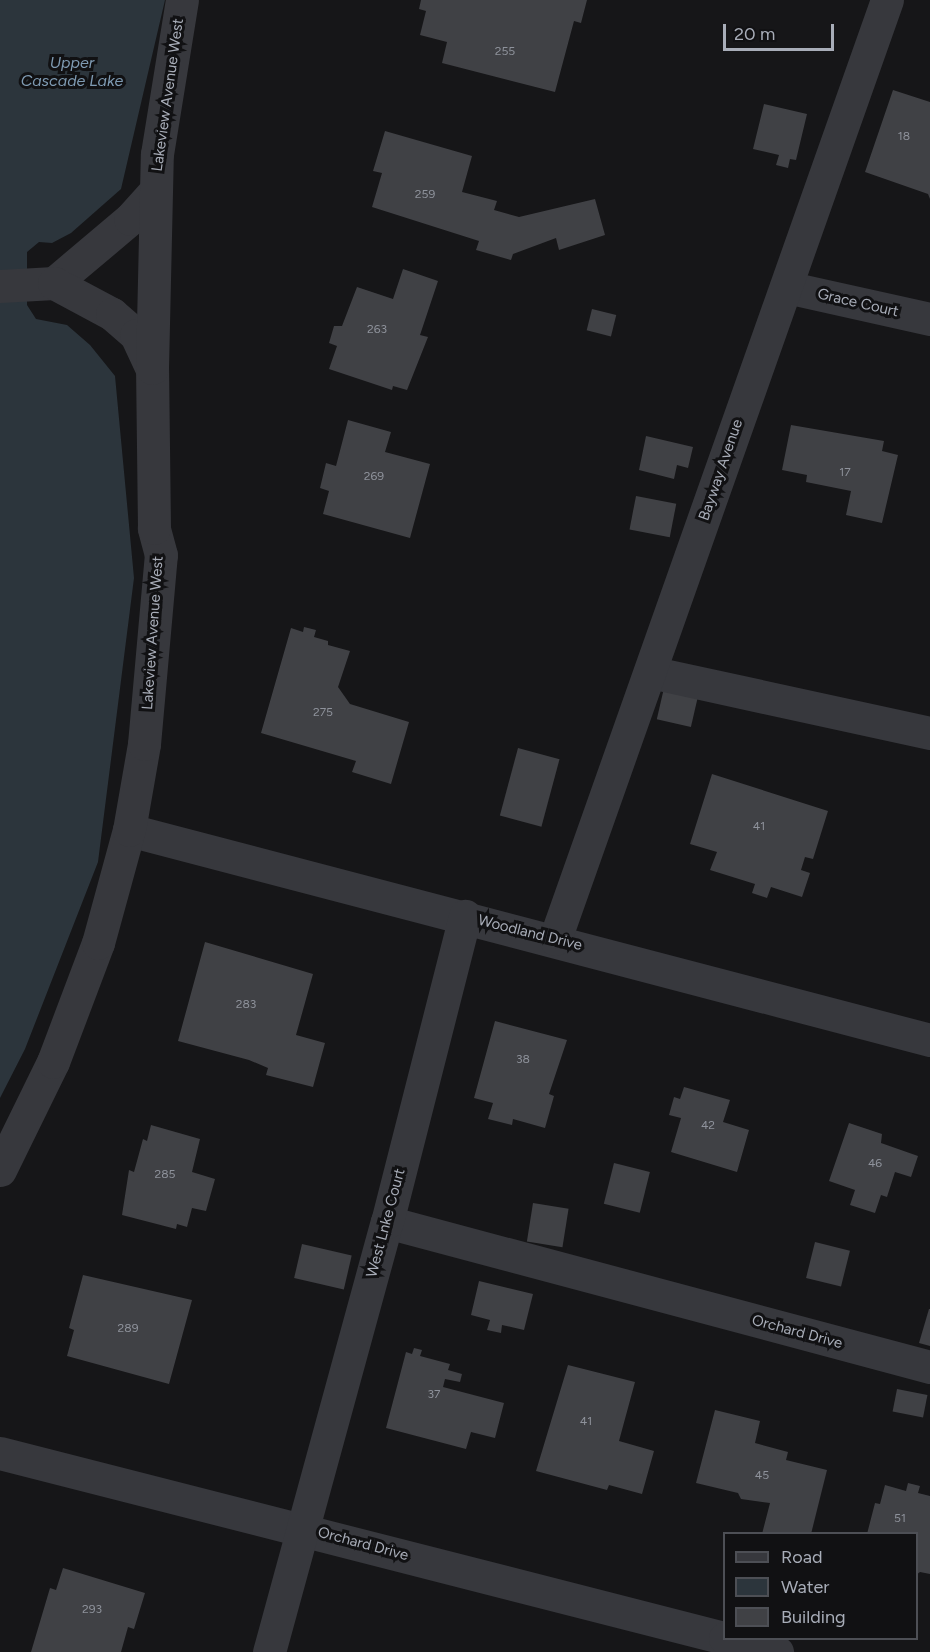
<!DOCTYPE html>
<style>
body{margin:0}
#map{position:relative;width:930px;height:1652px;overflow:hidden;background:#161618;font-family:Figtree,sans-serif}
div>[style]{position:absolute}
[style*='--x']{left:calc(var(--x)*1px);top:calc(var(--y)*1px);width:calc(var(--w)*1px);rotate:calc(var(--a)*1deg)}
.water>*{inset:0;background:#2c353c}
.building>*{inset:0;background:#404145;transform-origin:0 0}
.minor>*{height:33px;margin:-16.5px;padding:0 16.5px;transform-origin:16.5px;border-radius:16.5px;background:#37383d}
span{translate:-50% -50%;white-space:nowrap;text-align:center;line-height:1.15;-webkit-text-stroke:6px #111113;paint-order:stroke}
.number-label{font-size:12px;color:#8e929b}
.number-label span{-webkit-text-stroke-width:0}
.street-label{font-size:15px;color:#a8adb8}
.water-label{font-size:16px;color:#7f9bb3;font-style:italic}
.legend{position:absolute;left:723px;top:1532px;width:195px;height:108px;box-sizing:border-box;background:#111113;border:2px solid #4d4f55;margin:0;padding:8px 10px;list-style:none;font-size:18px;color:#a8adb8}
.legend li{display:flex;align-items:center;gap:12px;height:30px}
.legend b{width:30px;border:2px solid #4d4f55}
.scale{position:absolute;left:723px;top:24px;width:111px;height:27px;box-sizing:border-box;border:3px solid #a8adb8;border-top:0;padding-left:8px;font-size:18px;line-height:21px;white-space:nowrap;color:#a8adb8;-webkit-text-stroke:4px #111113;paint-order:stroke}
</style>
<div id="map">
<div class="water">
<div style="clip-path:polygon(0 0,165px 0,121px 189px,71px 233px,52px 243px,39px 242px,27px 252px,27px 305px,36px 319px,67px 325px,90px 345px,115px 376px,134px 578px,98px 862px,25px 1049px,0 1098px)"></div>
</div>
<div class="building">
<div style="clip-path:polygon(421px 0,587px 0,581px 23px,574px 21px,555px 92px,442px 63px,447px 42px,420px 35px,426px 11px,419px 9px)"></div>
<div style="clip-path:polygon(893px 90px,930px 102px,930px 199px,928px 194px,865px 172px)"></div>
<div style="clip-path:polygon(764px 104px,807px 114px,796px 160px,790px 159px,788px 168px,776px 165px,779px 155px,753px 149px)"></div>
<div style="clip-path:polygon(385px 131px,472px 156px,462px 192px,497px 201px,494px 210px,519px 217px,595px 199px,605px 235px,559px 250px,556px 238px,513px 254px,511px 260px,476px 250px,479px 241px,372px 207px,382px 173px,373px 171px)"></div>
<div style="clip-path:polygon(403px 269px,438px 281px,420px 335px,428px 337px,407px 390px,393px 386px,392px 390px,329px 369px,337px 346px,329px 343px,334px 326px,342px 326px,357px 287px,393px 299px)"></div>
<div style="left:592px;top:309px;width:25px;height:22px;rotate:14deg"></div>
<div style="clip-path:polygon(348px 420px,391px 432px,385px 452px,430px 464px,410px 538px,323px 514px,329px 491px,320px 488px,326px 463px,336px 466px)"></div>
<div style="clip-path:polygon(791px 425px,884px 441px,882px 451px,898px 455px,882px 523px,846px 515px,851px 491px,806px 482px,807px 475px,782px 470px)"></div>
<div style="clip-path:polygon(646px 436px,693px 447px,688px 468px,677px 465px,674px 479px,639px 470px)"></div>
<div style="left:636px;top:496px;width:41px;height:34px;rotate:11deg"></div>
<div style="clip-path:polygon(304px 627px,316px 630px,314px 637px,328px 641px,328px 645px,350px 651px,338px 687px,350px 704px,409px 722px,391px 784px,352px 772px,356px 761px,261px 733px,291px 628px,303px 632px)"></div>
<div style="left:664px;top:688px;width:35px;height:32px;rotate:13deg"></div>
<div style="left:518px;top:748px;width:43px;height:70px;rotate:15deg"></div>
<div style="clip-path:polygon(712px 774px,828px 811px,813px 859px,805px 857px,801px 870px,810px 873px,802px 897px,771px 887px,767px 898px,752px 893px,755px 884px,710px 870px,717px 852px,690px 844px)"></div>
<div style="clip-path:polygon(205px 942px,313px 974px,296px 1035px,325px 1043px,313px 1087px,266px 1075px,268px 1068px,249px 1060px,178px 1041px)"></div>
<div style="clip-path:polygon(495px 1021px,567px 1040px,549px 1094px,554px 1096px,545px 1128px,513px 1119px,512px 1125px,488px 1119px,493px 1103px,474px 1098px)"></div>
<div style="clip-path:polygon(684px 1087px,730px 1100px,723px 1122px,749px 1130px,737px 1172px,671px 1152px,681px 1118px,669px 1115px,674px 1097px,680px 1099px)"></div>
<div style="clip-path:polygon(849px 1123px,882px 1134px,881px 1143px,918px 1156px,911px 1177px,895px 1172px,887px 1197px,881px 1195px,875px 1213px,850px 1205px,855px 1190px,829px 1181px)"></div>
<div style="clip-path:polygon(151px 1125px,200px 1139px,192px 1172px,215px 1179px,206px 1211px,192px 1208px,187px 1227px,177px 1224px,176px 1229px,122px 1215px,129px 1170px,134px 1172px,143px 1139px,147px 1141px)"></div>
<div style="left:614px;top:1163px;width:37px;height:42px;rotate:14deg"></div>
<div style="left:533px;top:1203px;width:36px;height:39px;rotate:9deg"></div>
<div style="left:815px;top:1242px;width:36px;height:37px;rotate:14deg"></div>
<div style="left:302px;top:1244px;width:51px;height:35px;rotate:13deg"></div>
<div style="clip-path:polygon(83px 1275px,192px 1300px,169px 1384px,67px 1356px,74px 1330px,69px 1328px)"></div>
<div style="clip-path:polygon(479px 1281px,533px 1294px,524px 1330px,502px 1325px,501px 1333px,487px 1330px,490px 1320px,471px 1315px)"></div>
<div style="clip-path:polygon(929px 1309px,930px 1309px,930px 1346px,919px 1343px)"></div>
<div style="clip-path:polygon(414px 1348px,422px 1350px,420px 1356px,450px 1364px,448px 1370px,462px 1374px,460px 1382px,445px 1379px,443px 1387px,504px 1403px,495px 1438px,471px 1432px,466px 1449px,386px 1428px,406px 1352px,412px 1354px)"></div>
<div style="clip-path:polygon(568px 1365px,635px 1382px,619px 1441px,654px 1451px,642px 1494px,609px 1485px,607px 1490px,536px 1471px)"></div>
<div style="left:897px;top:1389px;width:31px;height:23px;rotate:11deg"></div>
<div style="clip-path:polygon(715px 1410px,760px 1421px,755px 1443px,788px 1452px,786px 1460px,827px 1470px,811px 1534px,762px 1534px,770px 1503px,741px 1499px,738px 1493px,696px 1483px)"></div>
<div style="clip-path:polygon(908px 1483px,920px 1486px,918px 1493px,930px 1496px,930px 1574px,920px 1572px,916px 1575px,916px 1534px,867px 1534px,875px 1503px,880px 1504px,885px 1485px,906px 1491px)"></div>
<div style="clip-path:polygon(63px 1568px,145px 1593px,134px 1629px,128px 1627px,121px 1652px,31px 1652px,50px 1588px,56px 1590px)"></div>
</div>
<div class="minor">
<div style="--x:54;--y:283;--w:99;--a:-40.1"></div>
<div style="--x:130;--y:219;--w:38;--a:-48"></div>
<div style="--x:0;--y:286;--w:54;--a:-3.2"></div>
<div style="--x:54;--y:283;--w:66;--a:28.1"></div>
<div style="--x:112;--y:314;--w:32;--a:41"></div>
<div style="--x:136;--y:335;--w:35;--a:65"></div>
<div style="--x:786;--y:287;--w:148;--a:12.5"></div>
<div style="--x:650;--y:672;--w:287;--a:12.3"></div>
<div style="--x:129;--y:830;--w:828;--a:14.69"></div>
<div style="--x:555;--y:939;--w:996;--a:-70.53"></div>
<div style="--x:0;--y:1170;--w:120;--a:-63.9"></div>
<div style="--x:53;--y:1062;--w:127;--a:-69.3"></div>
<div style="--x:98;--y:943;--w:117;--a:-74.7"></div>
<div style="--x:129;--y:830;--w:87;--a:-80.1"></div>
<div style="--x:144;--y:744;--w:190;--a:-84.9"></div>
<div style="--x:161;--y:555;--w:28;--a:-105"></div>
<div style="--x:154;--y:528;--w:160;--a:-90.7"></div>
<div style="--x:152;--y:368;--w:214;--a:-88.7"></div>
<div style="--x:157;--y:154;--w:156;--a:-80.8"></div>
<div style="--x:387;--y:1222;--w:562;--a:14.95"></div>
<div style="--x:0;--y:1453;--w:747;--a:14.33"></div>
<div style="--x:725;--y:1638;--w:54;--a:15.1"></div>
<div style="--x:269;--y:1652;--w:446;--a:-74.7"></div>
<div style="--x:387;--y:1222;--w:316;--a:-75.7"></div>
</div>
<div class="number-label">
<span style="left:505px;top:52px">255</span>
<span style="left:904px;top:137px">18</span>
<span style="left:425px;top:195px">259</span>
<span style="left:377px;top:330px">263</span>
<span style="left:845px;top:473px">17</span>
<span style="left:374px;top:477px">269</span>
<span style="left:323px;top:713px">275</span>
<span style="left:759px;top:827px">41</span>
<span style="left:246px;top:1005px">283</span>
<span style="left:523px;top:1060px">38</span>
<span style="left:708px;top:1126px">42</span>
<span style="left:875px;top:1164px">46</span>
<span style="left:165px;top:1175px">285</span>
<span style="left:128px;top:1329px">289</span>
<span style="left:434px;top:1395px">37</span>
<span style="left:586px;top:1422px">41</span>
<span style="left:762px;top:1476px">45</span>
<span style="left:900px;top:1519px">51</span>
<span style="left:92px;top:1610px">293</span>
</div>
<div class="street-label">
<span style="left:168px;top:95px;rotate:-82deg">Lakeview Avenue West</span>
<span style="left:858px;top:303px;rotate:13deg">Grace Court</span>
<span style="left:721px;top:470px;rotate:-71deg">Bayway Avenue</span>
<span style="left:153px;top:633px;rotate:-86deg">Lakeview Avenue West</span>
<span style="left:530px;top:933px;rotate:14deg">Woodland Drive</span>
<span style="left:386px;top:1223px;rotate:-75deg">West Lnke Court</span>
<span style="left:797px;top:1332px;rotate:15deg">Orchard Drive</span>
<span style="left:363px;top:1544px;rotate:15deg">Orchard Drive</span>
</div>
<div class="water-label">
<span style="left:72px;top:72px">Upper<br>Cascade Lake</span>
</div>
<ul class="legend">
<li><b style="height:8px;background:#37383d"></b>Road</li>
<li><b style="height:16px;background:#2c353c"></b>Water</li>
<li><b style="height:16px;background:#404145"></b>Building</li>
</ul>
<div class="scale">20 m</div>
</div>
